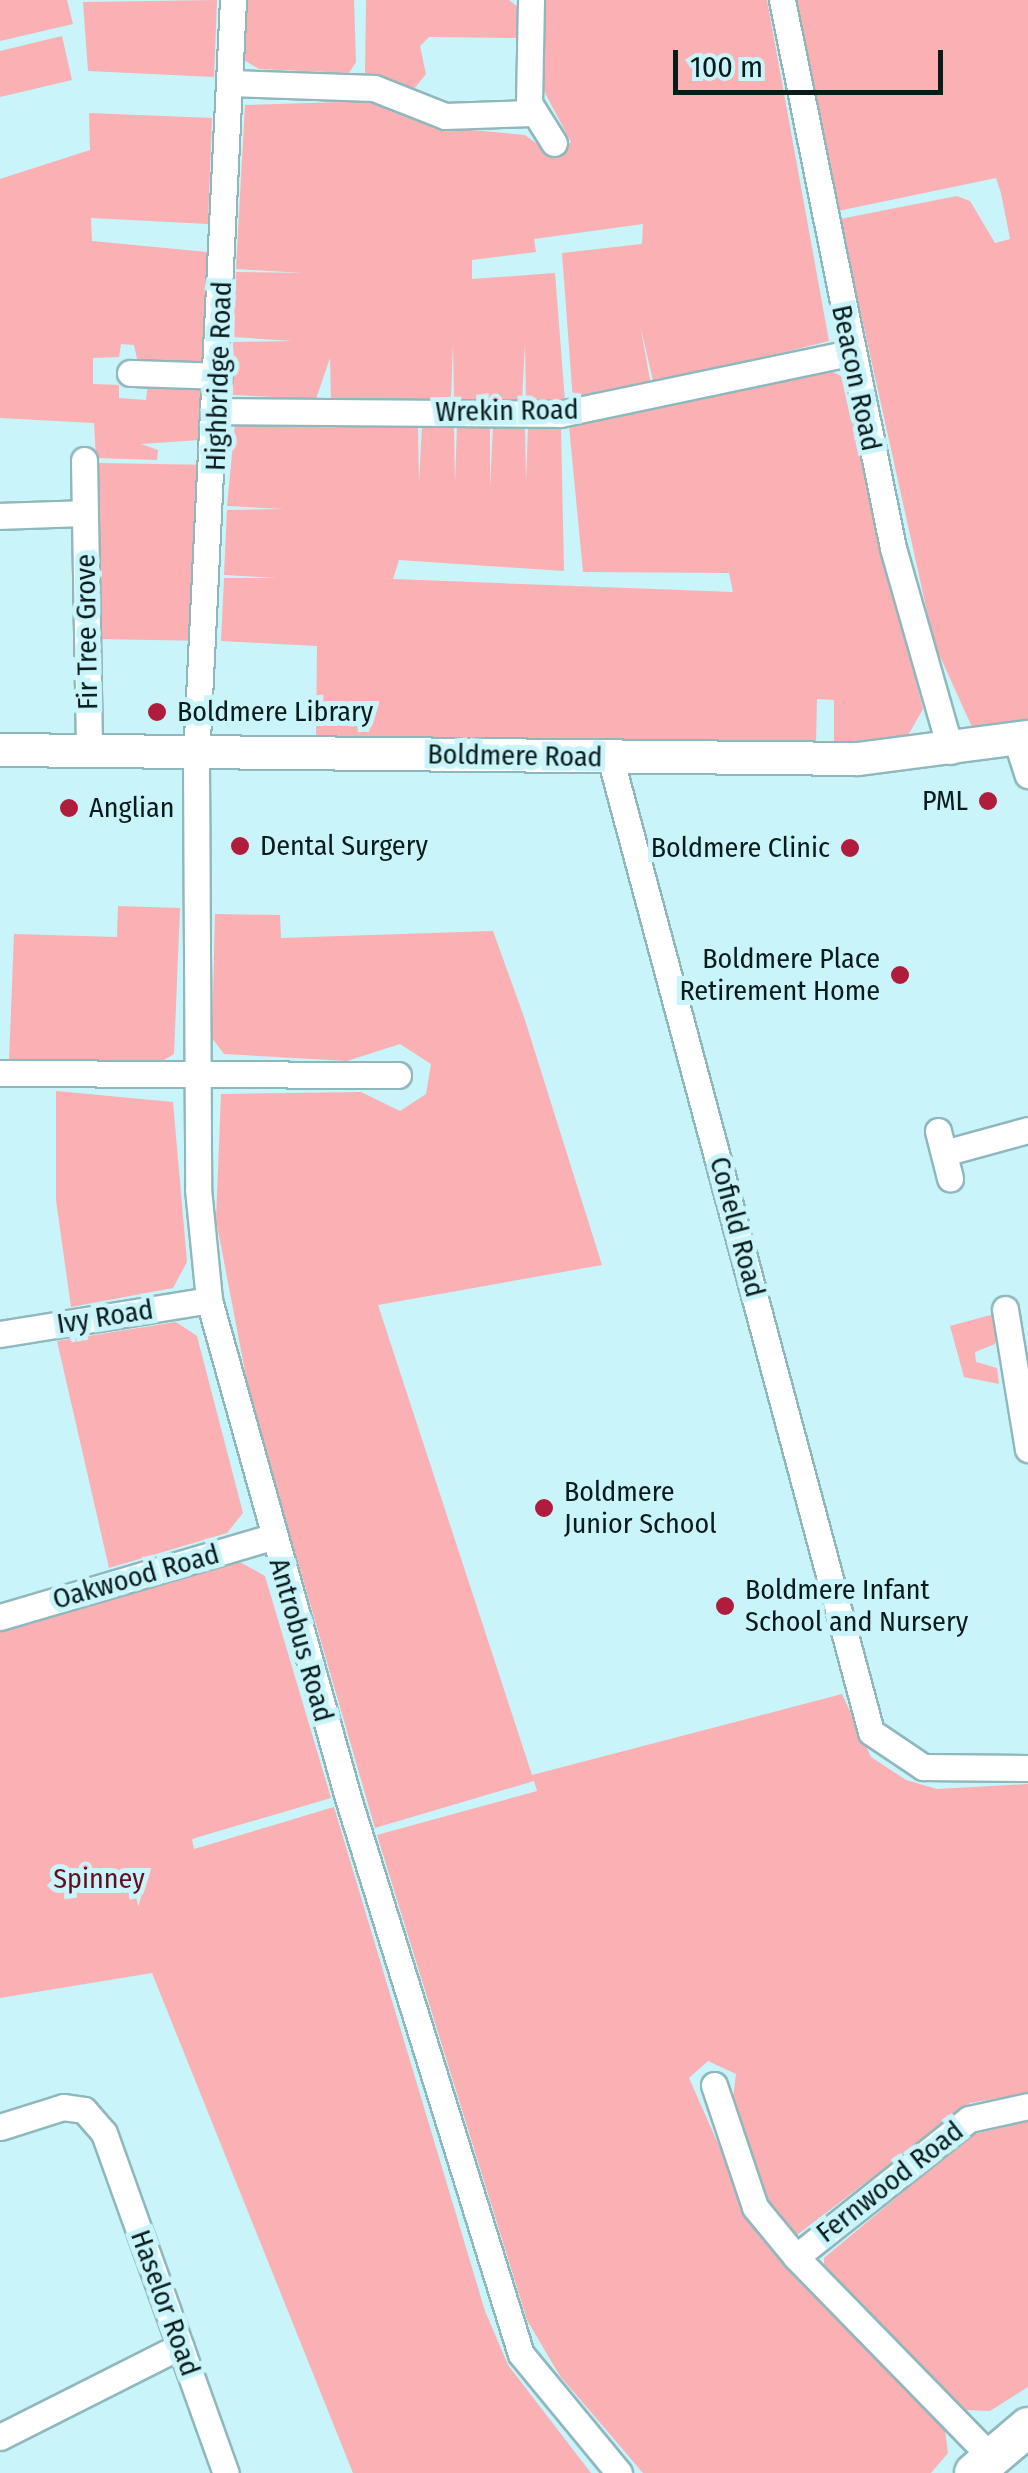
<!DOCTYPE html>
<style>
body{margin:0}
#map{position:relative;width:1028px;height:2473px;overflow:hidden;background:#c9f4f9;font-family:"Fira Sans Condensed",sans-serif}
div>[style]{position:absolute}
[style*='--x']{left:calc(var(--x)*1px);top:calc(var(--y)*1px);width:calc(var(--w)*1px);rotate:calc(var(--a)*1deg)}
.green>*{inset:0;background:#fbb0b3;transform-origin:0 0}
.roads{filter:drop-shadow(2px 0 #8fb8bd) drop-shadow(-2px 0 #8fb8bd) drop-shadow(0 2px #8fb8bd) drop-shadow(0 -2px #8fb8bd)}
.minor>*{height:25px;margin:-12.5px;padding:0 12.5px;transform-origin:12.5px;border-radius:12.5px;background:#fff}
.major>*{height:32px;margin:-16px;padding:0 16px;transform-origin:16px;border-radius:16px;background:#fff}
.highway>*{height:38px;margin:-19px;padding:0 19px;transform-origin:19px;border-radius:19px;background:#fff}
.dots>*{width:28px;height:28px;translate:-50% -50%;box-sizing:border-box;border:5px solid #c9f4f9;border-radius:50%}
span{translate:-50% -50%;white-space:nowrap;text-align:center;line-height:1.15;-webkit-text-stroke:10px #c9f4f9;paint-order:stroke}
.street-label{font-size:28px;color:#0a1b1c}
.poi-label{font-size:28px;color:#0a1b1c}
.left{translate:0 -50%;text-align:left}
.right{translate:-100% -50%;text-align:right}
.park-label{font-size:28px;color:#620f1f}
.scale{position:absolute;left:673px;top:50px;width:270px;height:45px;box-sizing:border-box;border:5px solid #0a1b1c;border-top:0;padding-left:12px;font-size:30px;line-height:35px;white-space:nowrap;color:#0a1b1c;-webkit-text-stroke:8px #c9f4f9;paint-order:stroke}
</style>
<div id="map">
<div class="green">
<div style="clip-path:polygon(0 0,67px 0,73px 24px,0 41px)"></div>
<div style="clip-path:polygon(217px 0,214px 77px,88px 71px,83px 2px)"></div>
<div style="clip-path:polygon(247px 0,354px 0,356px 62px,349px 73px,259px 69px,244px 60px)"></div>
<div style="clip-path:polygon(366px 0,509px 0,519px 8px,518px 38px,429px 37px,420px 46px,426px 74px,414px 89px,365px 75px)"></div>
<div style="clip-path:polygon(543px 0,767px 0,829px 341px,654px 385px,640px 325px,651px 385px,573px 401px,562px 253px,642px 244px,643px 224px,534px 239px,536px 252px,472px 260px,472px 279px,555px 273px,565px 401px,526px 402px,525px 343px,522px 401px,454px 400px,453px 342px,451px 400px,331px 399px,330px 358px,316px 399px,233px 395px,233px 342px,293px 341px,233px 337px,236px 272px,303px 273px,236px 269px,245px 105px,375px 101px,440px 127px,525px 135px,552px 155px,571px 142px,544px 91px)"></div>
<div style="clip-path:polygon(797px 0,1028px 0,1028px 719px,972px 727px,934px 643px,840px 219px,957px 196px,970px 201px,995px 243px,1010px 239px,1001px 193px,996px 178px,838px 211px)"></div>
<div style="clip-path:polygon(62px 36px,72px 80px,0 97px,0 51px)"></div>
<div style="clip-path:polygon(89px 113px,212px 118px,208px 224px,91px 218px,92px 241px,207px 252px,202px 369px,139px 368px,134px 345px,121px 344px,119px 357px,93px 358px,93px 384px,119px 385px,119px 398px,146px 400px,148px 383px,201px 381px,199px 440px,141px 444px,158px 450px,157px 460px,96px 458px,94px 423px,0 418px,0 179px,90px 150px)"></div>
<div style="clip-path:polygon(827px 369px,841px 376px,923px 709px,906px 739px,834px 744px,834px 700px,817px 699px,816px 745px,316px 740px,317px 646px,221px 641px,224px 578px,278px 578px,224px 575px,227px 510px,285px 509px,227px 506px,235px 424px,418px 425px,419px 483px,422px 425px,454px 426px,455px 483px,457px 426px,490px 426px,490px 489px,493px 426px,525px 427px,526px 483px,528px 427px,561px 426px,564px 571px,399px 560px,393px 579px,733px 592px,729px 573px,583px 572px,569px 426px)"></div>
<div style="left:99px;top:463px;width:99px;height:176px;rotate:1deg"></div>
<div style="clip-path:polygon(118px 906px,180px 908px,174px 1054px,159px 1063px,9px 1061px,14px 934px,117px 937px)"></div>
<div style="clip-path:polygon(215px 914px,280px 915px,281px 938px,493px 931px,524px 1017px,602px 1265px,378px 1305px,532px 1775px,842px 1694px,871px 1757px,906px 1780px,937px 1789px,1028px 1784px,1028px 2093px,970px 2103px,793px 2238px,762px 2195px,732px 2106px,736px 2074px,708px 2061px,689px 2078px,753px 2223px,945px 2430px,948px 2453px,931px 2473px,643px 2473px,560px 2376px,527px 2320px,377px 1835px,537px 1791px,534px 1781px,375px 1828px,249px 1392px,216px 1220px,221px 1094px,361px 1092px,400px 1111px,426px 1094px,431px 1064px,400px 1044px,347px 1061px,224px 1054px,212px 1038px)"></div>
<div style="clip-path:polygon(56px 1091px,173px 1102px,187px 1262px,173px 1288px,71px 1307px,56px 1200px)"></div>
<div style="clip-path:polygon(1009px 1310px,995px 1344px,975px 1352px,976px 1362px,997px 1368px,999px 1384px,964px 1377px,950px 1326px)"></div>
<div style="clip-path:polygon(176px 1322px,197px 1336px,243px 1513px,227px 1533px,109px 1568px,57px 1341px)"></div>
<div style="clip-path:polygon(240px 1562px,265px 1576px,331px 1798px,192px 1839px,194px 1849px,334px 1807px,485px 2311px,508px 2365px,591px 2473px,353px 2473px,152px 1973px,0 1998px,0 1632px)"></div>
<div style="clip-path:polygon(1028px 2121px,1028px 2387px,990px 2411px,966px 2410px,824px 2270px,824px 2258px,971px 2135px)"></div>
</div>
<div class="roads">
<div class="minor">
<div style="--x:233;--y:0;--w:761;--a:92.79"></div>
<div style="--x:196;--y:760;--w:429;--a:89.7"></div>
<div style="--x:198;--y:1189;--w:112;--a:84.3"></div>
<div style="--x:209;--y:1300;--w:517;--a:74.4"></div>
<div style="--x:348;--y:1798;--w:582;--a:72.72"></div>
<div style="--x:521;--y:2354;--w:154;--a:50.5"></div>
<div style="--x:531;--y:0;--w:103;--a:91.1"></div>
<div style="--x:529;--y:103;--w:47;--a:58"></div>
<div style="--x:782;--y:0;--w:559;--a:78.55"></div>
<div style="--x:893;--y:548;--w:211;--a:74.1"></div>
<div style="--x:230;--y:83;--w:144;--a:2"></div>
<div style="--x:374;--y:88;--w:76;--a:21.5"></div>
<div style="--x:445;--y:116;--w:86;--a:-2"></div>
<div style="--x:130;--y:373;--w:89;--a:1.9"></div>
<div style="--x:218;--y:411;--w:342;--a:0.5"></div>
<div style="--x:560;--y:414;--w:296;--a:-11.9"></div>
<div style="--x:84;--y:460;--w:291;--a:89"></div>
<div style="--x:0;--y:516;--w:84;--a:-2"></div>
<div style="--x:1016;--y:739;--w:38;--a:72"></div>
<div style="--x:610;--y:757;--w:1009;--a:75.01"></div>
<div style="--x:871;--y:1732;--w:63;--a:33.9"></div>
<div style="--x:923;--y:1767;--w:105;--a:0.5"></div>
<div style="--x:0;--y:1073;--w:398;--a:0.3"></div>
<div style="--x:938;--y:1131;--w:49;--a:75.7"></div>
<div style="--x:944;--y:1153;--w:87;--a:-15.3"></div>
<div style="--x:1005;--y:1309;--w:142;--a:80.7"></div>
<div style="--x:0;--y:1334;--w:212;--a:-9.2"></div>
<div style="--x:0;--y:1617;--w:283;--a:-16.4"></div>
<div style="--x:714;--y:2085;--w:129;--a:71.4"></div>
<div style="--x:755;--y:2207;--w:65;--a:50.6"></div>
<div style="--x:0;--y:2127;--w:66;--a:-17.6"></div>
<div style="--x:63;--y:2107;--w:21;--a:8"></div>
<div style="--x:84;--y:2110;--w:30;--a:49"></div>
<div style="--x:104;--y:2133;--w:361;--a:70.3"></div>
<div style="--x:0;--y:2437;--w:202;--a:-26.8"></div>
<div style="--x:992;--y:2458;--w:281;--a:-134.3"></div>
<div style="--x:796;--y:2257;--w:221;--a:-38.6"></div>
<div style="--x:969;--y:2119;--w:60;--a:-12.4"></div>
</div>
<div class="major">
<div style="--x:0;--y:750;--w:858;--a:0.6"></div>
<div style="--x:858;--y:759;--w:171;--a:-7.4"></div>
</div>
<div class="highway">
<div style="--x:974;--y:2473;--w:71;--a:-40.4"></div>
</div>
</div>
<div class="dots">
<div style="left:157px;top:712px;background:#b01c3c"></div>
<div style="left:988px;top:801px;background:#b01c3c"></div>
<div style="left:69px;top:808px;background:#b01c3c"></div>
<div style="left:240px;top:846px;background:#b01c3c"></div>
<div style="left:850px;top:848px;background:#b01c3c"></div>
<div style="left:900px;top:975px;background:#b01c3c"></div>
<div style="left:544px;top:1508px;background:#b01c3c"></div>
<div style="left:725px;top:1606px;background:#b01c3c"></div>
</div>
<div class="street-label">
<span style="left:219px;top:376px;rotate:-88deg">Highbridge Road</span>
<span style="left:856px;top:378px;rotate:78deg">Beacon Road</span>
<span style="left:507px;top:411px;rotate:-1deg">Wrekin Road</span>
<span style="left:87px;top:632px;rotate:-91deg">Fir Tree Grove</span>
<span style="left:515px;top:756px;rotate:1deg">Boldmere Road</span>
<span style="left:737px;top:1227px;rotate:75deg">Cofield Road</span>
<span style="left:105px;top:1317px;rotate:-9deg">Ivy Road</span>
<span style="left:136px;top:1577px;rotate:-16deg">Oakwood Road</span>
<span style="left:301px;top:1640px;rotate:74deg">Antrobus Road</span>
<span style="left:890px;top:2182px;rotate:-38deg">Fernwood Road</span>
<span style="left:165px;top:2303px;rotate:70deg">Haselor Road</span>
</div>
<div class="poi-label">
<span class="left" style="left:177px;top:712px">Boldmere Library</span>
<span class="right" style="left:968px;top:801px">PML</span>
<span class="left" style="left:89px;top:808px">Anglian</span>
<span class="left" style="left:260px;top:846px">Dental Surgery</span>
<span class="right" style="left:830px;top:848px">Boldmere Clinic</span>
<span class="right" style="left:880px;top:975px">Boldmere Place<br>Retirement Home</span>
<span class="left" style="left:564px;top:1508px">Boldmere<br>Junior School</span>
<span class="left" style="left:745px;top:1606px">Boldmere Infant<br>School and Nursery</span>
</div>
<div class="park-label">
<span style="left:99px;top:1879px">Spinney</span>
</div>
<div class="scale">100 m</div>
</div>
